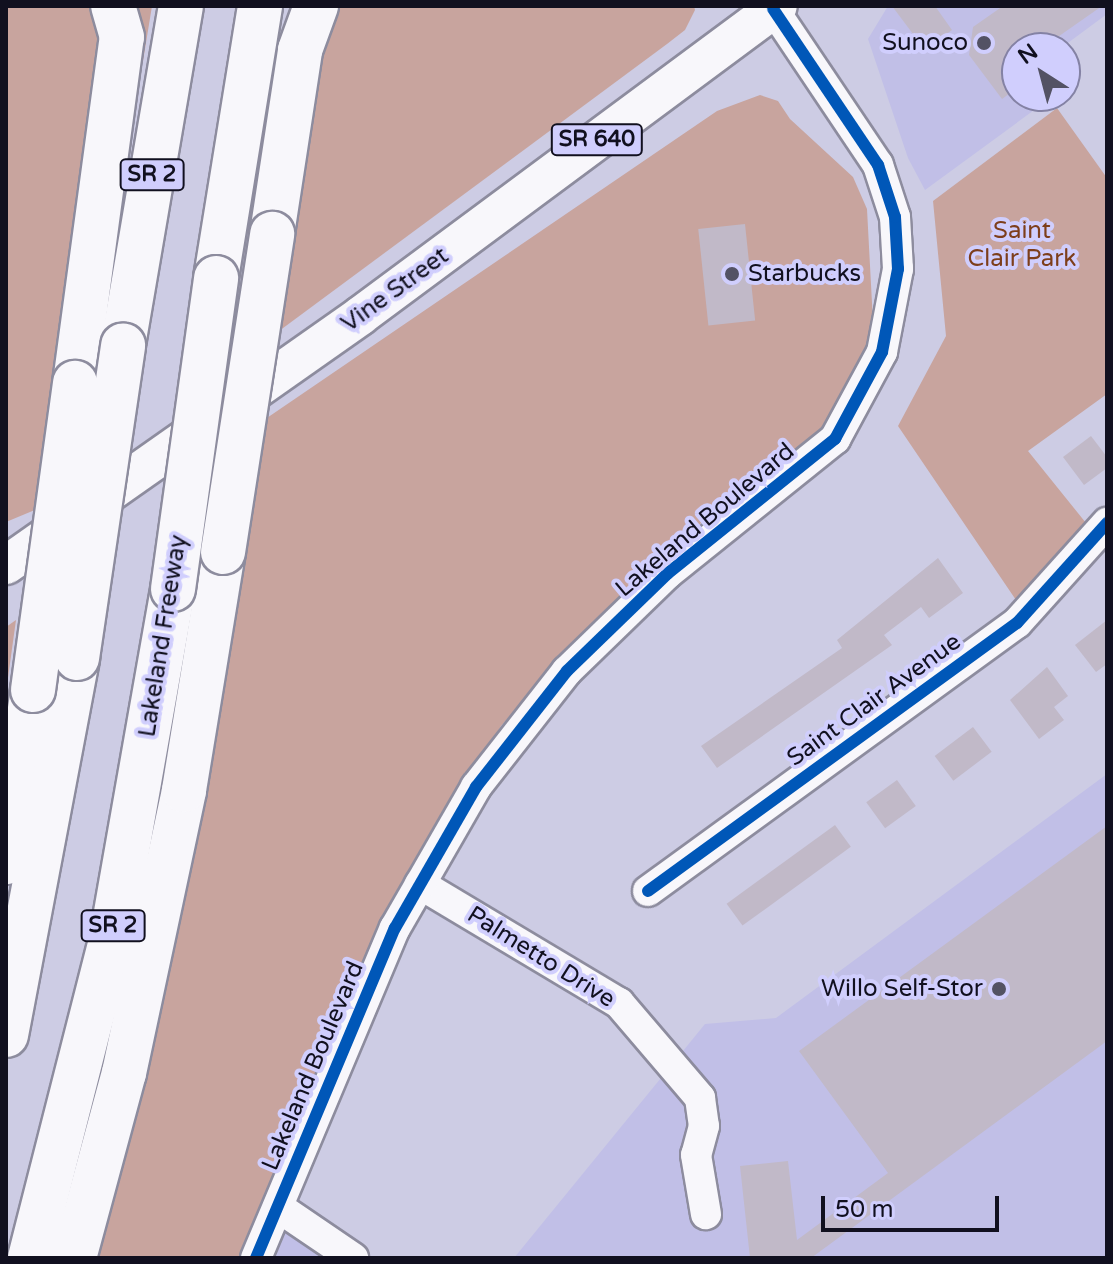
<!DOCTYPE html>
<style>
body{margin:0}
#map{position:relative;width:1113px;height:1264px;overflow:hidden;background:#cdcce4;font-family:"Varela Round",sans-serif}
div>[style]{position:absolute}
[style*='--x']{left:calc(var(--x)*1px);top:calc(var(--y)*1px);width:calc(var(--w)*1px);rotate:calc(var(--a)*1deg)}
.built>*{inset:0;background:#c1bfe7}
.green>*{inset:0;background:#c8a49e}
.building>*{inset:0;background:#c1b9c8;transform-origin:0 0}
.roads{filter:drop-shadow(2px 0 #8d8c9e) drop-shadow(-2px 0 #8d8c9e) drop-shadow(0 2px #8d8c9e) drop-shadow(0 -2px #8d8c9e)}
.minor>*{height:30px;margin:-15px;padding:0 15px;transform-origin:15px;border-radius:15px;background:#f8f7fb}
.major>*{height:38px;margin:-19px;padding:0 19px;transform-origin:19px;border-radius:19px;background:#f8f7fb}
.highway>*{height:44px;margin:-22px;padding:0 22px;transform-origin:22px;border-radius:22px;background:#f8f7fb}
.bridges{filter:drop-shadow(2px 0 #8d8c9e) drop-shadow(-2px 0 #8d8c9e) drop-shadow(0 2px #8d8c9e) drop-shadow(0 -2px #8d8c9e)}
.highway-bridge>*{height:44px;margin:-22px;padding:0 22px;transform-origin:22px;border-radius:22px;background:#f8f7fb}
.cycleway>*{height:12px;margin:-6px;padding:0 6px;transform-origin:6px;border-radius:6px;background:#0057b8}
.dots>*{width:22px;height:22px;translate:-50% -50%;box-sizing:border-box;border:4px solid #d0cefd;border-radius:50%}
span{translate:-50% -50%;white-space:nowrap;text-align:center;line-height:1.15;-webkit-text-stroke:8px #d0cefd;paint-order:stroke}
.shield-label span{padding:2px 6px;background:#d0cefd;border:2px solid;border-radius:6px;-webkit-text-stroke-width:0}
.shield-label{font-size:22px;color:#11101f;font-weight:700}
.poi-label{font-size:24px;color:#11101f}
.right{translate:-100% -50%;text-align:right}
.left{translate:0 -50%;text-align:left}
.park-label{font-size:24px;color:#7d3e1b}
.street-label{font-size:24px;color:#11101f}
.frame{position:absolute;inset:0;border:8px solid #11101f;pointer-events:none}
.north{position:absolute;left:1001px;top:32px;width:80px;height:80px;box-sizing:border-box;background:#d0cefd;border:2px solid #8482a4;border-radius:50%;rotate:324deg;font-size:22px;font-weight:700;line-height:32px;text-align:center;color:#11101f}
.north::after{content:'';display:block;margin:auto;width:28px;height:36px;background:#535264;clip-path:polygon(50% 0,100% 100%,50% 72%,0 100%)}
.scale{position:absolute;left:821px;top:1196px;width:178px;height:36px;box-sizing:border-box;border:4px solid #11101f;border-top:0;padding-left:10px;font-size:24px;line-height:28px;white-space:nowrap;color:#11101f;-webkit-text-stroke:6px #d0cefd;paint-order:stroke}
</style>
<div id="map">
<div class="built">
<div style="clip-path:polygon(888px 6px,1107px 6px,1107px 14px,1061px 48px,1017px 48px,1017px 96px,1052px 97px,925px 190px,908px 158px,868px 39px)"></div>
<div style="clip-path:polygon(1107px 774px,1107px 1258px,514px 1258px,705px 1024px,776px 1018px)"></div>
<div style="clip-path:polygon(284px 1221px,339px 1258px,268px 1258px)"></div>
</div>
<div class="green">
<div style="clip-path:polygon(6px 6px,96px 6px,104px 26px,42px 507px,6px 522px)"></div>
<div style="clip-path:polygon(130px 6px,152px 6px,143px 61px)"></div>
<div style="clip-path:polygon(332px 6px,694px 6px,695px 10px,685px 30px,667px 44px,275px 334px)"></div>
<div style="clip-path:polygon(760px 95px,778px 101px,790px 119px,853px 177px,867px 209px,873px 322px,856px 380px,815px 438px,774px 474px,700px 524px,579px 638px,501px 726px,390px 905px,238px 1258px,96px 1258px,141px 1096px,232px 644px,261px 422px,717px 111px)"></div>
<div style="clip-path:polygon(1057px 108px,1107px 178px,1107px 394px,1028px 451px,1086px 523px,1020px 606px,898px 426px,946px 336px,933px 201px)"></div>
<div style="clip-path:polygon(16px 620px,6px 692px,6px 627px)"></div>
</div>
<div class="building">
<div style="clip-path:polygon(892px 6px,935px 6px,952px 30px,925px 50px)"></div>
<div style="clip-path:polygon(1003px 6px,1102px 6px,1042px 48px,1017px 48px,1017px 88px,1002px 99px,969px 55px,973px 27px)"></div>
<div style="left:745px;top:224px;width:97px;height:47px;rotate:84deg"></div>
<div style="clip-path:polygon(1091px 436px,1107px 457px,1107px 468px,1084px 485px,1063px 457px)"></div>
<div style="clip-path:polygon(938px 558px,963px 593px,929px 618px,921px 607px,884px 635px,892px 645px,717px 768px,701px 746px,842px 648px,837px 640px)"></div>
<div style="clip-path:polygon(1107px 620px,1107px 664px,1096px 672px,1075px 645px)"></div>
<div style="clip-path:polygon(1047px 667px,1068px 696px,1054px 707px,1064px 720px,1039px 739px,1010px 700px)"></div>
<div style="left:973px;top:727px;width:31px;height:48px;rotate:53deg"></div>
<div style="left:897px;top:780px;width:32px;height:38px;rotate:54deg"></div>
<div style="left:835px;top:825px;width:27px;height:134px;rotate:54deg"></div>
<div style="clip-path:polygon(1107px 826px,1107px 1041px,811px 1258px,750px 1258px,740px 1166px,788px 1161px,797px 1240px,888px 1173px,799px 1051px)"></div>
</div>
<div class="roads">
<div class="minor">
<div style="--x:420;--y:884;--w:232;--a:30.9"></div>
<div style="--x:619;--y:1003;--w:125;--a:49.5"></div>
<div style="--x:700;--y:1098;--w:28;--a:82"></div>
<div style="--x:704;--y:1126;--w:30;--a:105"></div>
<div style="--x:696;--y:1155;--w:60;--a:80.4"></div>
<div style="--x:648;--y:891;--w:456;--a:-36"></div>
<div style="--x:1017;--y:623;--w:135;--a:-48"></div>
<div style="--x:278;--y:1207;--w:91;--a:34.2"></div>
<div style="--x:256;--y:1258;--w:358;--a:-67.2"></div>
<div style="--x:395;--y:928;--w:163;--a:-60.1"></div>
<div style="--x:476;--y:787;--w:147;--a:-51.9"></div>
<div style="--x:567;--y:671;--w:139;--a:-44.1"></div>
<div style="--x:667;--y:574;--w:216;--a:-38.8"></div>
<div style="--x:835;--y:439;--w:99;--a:-61.6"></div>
<div style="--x:882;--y:352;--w:85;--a:-79.1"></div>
<div style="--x:898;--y:269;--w:52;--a:-93.3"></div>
<div style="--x:895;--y:217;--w:55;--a:-108.1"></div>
<div style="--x:878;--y:165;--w:188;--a:-123.9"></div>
</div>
<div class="major">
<div style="--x:6;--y:565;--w:433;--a:-35.1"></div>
<div style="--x:360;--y:316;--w:520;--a:-36.56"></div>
</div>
<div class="highway">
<div style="--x:770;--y:6;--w:4;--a:45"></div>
<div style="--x:272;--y:234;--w:186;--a:-81.3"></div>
<div style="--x:300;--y:50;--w:47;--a:-70"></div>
<div style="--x:216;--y:278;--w:276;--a:-80.8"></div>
<div style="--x:123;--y:345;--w:344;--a:-80.3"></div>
<div style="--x:75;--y:383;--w:349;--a:-82.3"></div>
<div style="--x:122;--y:37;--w:32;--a:-106"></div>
<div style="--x:6;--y:862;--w:174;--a:-81.1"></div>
<div style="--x:6;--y:1035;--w:384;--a:-79.3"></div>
<div style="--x:30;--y:1258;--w:327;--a:-75.7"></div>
<div style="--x:111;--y:941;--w:357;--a:-80"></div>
<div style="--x:74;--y:1258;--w:192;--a:-74.9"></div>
<div style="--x:124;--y:1073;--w:289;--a:-78"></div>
<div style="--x:184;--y:790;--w:241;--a:-80.7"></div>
</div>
</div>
<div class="bridges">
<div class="highway-bridge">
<div style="--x:223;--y:552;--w:322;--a:-81.2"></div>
<div style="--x:173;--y:589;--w:314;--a:-82.1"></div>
<div style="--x:77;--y:658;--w:316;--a:-81.6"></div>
<div style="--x:33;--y:690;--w:310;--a:-82.2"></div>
</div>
</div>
<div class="cycleway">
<div style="--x:648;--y:891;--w:456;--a:-36"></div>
<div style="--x:1017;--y:623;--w:135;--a:-48"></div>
<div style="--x:256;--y:1258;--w:358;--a:-67.2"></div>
<div style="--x:395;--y:928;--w:163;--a:-60.1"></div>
<div style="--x:476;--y:787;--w:147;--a:-51.9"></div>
<div style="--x:567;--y:671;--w:139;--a:-44.1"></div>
<div style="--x:667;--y:574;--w:216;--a:-38.8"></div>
<div style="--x:835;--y:439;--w:99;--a:-61.6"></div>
<div style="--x:882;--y:352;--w:85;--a:-79.1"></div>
<div style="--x:898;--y:269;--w:52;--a:-93.3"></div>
<div style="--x:895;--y:217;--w:55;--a:-108.1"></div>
<div style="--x:878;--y:165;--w:188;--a:-123.9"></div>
</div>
<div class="dots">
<div style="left:984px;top:43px;background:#535264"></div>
<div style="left:732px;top:274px;background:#535264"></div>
<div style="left:999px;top:989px;background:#535264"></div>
</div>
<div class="shield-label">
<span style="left:597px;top:140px">SR 640</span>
<span style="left:152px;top:175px">SR 2</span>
<span style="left:113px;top:926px">SR 2</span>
</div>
<div class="poi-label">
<span class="right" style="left:968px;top:43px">Sunoco</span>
<span class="left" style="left:748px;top:274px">Starbucks</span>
<span class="right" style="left:983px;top:989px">Willo Self-Stor</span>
</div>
<div class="park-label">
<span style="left:1022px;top:245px">Saint<br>Clair Park</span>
</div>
<div class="street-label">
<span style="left:395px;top:290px;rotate:-36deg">Vine Street</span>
<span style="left:705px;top:520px;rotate:-40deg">Lakeland Boulevard</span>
<span style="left:163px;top:636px;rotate:-81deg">Lakeland Freeway</span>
<span style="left:874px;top:700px;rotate:-36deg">Saint Clair Avenue</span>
<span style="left:541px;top:957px;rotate:32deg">Palmetto Drive</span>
<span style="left:313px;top:1066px;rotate:-67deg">Lakeland Boulevard</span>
</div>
<div class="frame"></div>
<div class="north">N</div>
<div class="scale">50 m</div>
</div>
